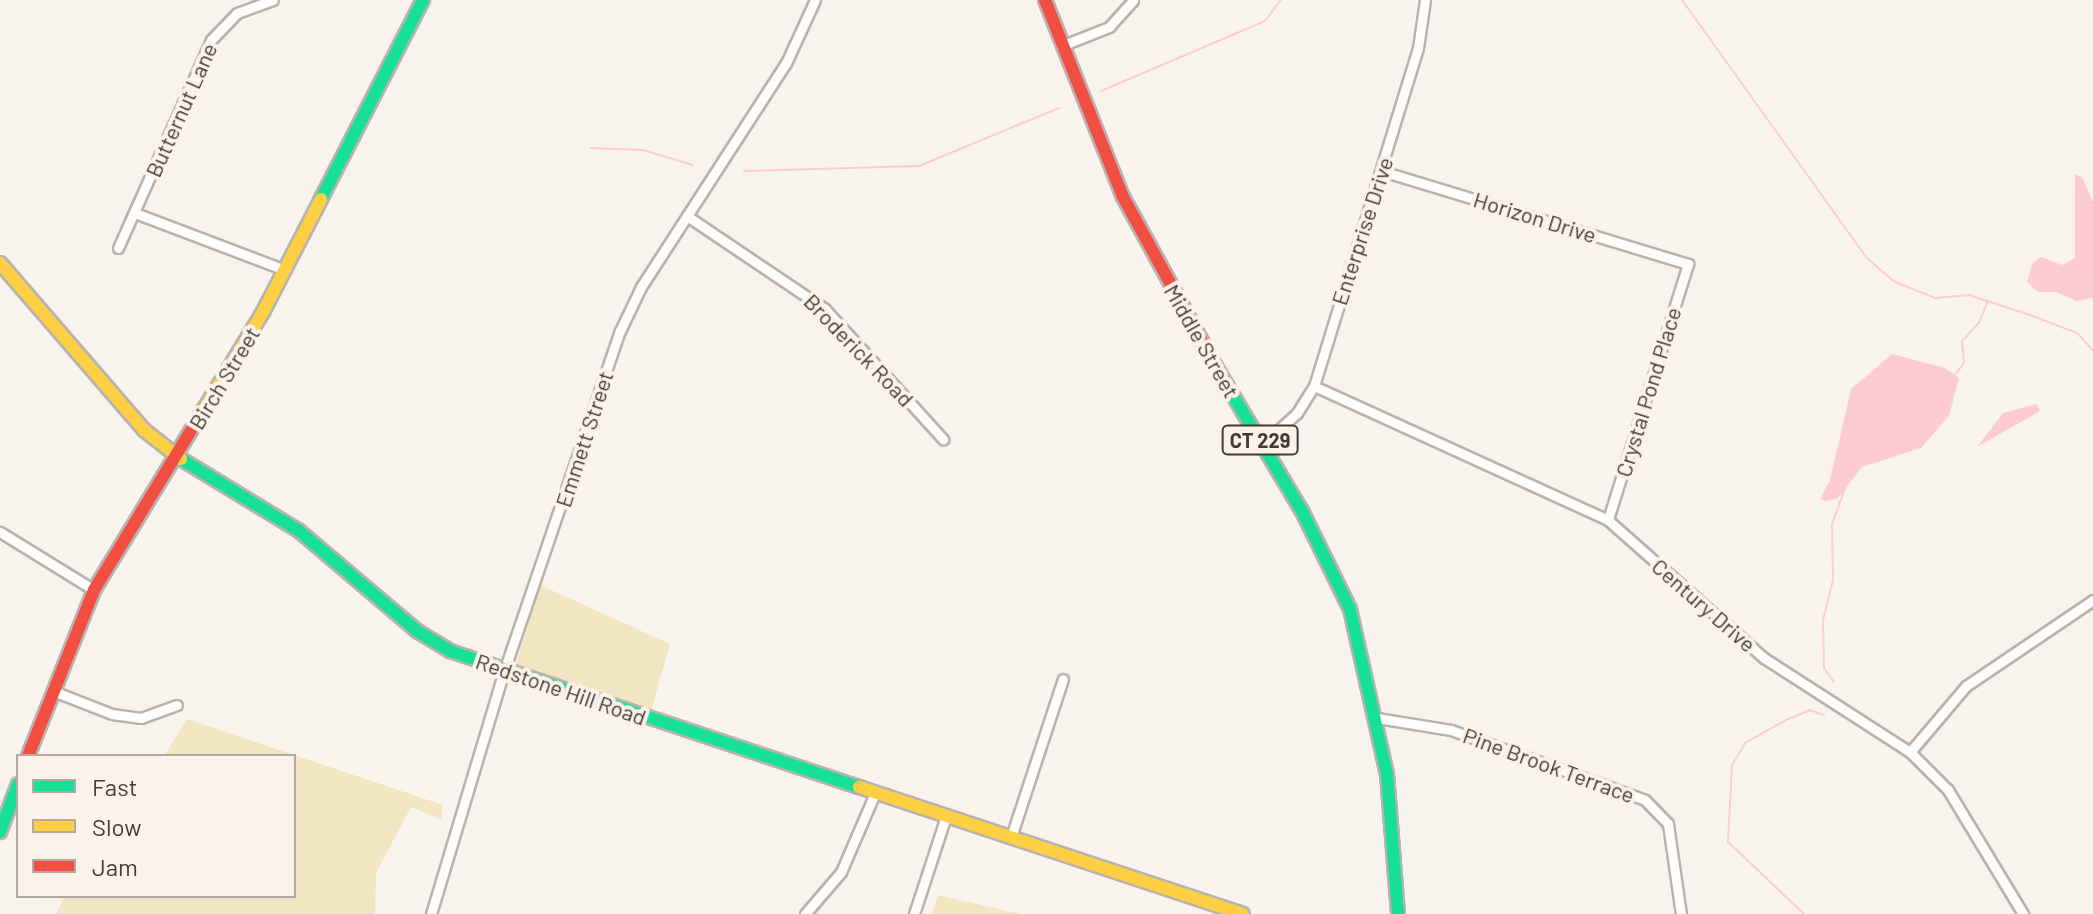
<!DOCTYPE html>
<style>
body{margin:0}
#map{position:relative;width:2093px;height:914px;overflow:hidden;background:#f9f3ee;font-family:Barlow,sans-serif}
div>[style]{position:absolute}
[style*='--x']{left:calc(var(--x)*1px);top:calc(var(--y)*1px);width:calc(var(--w)*1px);rotate:calc(var(--a)*1deg)}
.green>*{inset:0;background:#f1e6c1}
.water>*{inset:0;background:#fcccd1}
.stream>*{height:2px;margin:-1px;padding:0 1px;transform-origin:1px;border-radius:1px;background:#fcccd1}
.roads{filter:drop-shadow(2px 0 #b8b3af) drop-shadow(-2px 0 #b8b3af) drop-shadow(0 2px #b8b3af) drop-shadow(0 -2px #b8b3af)}
.street>*{height:9px;margin:-4.5px;padding:0 4.5px;transform-origin:4.5px;border-radius:4.5px;background:#fefdfc}
.fast>*{height:12px;margin:-6px;padding:0 6px;transform-origin:6px;border-radius:6px;background:#16e098}
.slow>*{height:12px;margin:-6px;padding:0 6px;transform-origin:6px;border-radius:6px;background:#ffcf43}
.jam>*{height:12px;margin:-6px;padding:0 6px;transform-origin:6px;border-radius:6px;background:#f24e42}
span{translate:-50% -50%;white-space:nowrap;text-align:center;line-height:1.15;-webkit-text-stroke:8px #fdf2ea;paint-order:stroke}
.shield-label span{padding:2px 6px;background:#fdf2ea;border:2px solid;border-radius:6px;-webkit-text-stroke-width:0}
.shield-label{font-size:20px;color:#403b38;font-weight:700}
.street-label{font-size:22px;color:#403b38}
.legend{position:absolute;left:16px;top:754px;width:280px;height:144px;box-sizing:border-box;background:#fdf2ea;border:2px solid #b1a9a3;margin:0;padding:10px 14px;list-style:none;font-size:24px;color:#403b38}
.legend li{display:flex;align-items:center;gap:16px;height:40px}
.legend b{width:40px;border:2px solid #b1a9a3}
</style>
<div id="map">
<div class="green">
<div style="clip-path:polygon(540px 585px,670px 644px,651px 711px,515px 667px)"></div>
<div style="clip-path:polygon(187px 719px,443px 805px,441px 820px,411px 807px,376px 873px,375px 914px,56px 914px,65px 896px,294px 896px,294px 756px,164px 756px)"></div>
<div style="clip-path:polygon(938px 895px,1020px 914px,932px 914px)"></div>
</div>
<div class="water">
<div style="clip-path:polygon(2075px 174px,2082px 177px,2093px 202px,2093px 298px,2076px 301px,2056px 292px,2038px 292px,2027px 282px,2032px 264px,2041px 257px,2062px 265px,2075px 258px)"></div>
<div style="clip-path:polygon(1892px 354px,1945px 368px,1959px 378px,1949px 416px,1921px 448px,1862px 467px,1838px 498px,1825px 501px,1820px 499px,1830px 480px,1851px 389px)"></div>
<div style="clip-path:polygon(2037px 404px,2040px 411px,1977px 447px,2003px 413px)"></div>
</div>
<div class="stream">
<div style="--x:1682;--y:0;--w:317;--a:54.4"></div>
<div style="--x:1867;--y:258;--w:35;--a:41"></div>
<div style="--x:1893;--y:281;--w:45;--a:22"></div>
<div style="--x:1935;--y:298;--w:34;--a:-5"></div>
<div style="--x:1969;--y:295;--w:64;--a:18.2"></div>
<div style="--x:2030;--y:315;--w:50;--a:21"></div>
<div style="--x:2077;--y:333;--w:23;--a:47"></div>
<div style="--x:1101;--y:91;--w:178;--a:-23.1"></div>
<div style="--x:1265;--y:21;--w:26;--a:-53"></div>
<div style="--x:591;--y:148;--w:52;--a:2.2"></div>
<div style="--x:643;--y:150;--w:52;--a:16.7"></div>
<div style="--x:744;--y:171;--w:175;--a:-1.6"></div>
<div style="--x:919;--y:166;--w:152;--a:-22.5"></div>
<div style="--x:1955;--y:375;--w:15;--a:-53"></div>
<div style="--x:1964;--y:363;--w:22;--a:-95"></div>
<div style="--x:1962;--y:341;--w:25;--a:-47"></div>
<div style="--x:1979;--y:323;--w:24;--a:-68"></div>
<div style="--x:1834;--y:682;--w:17;--a:-126"></div>
<div style="--x:1824;--y:668;--w:48;--a:-91.2"></div>
<div style="--x:1823;--y:620;--w:41;--a:-76"></div>
<div style="--x:1833;--y:580;--w:56;--a:-91"></div>
<div style="--x:1832;--y:524;--w:40;--a:-69.8"></div>
<div style="--x:1804;--y:914;--w:105;--a:-136.5"></div>
<div style="--x:1728;--y:842;--w:77;--a:-87"></div>
<div style="--x:1732;--y:765;--w:26;--a:-59"></div>
<div style="--x:1745;--y:743;--w:49;--a:-29.2"></div>
<div style="--x:1788;--y:719;--w:24;--a:-22"></div>
<div style="--x:1810;--y:710;--w:15;--a:20"></div>
</div>
<div class="roads">
<div class="street">
<div style="--x:1061;--y:46;--w:52;--a:-21.6"></div>
<div style="--x:1109;--y:27;--w:36;--a:-48"></div>
<div style="--x:1382;--y:171;--w:320;--a:16.9"></div>
<div style="--x:1688;--y:264;--w:268;--a:107.4"></div>
<div style="--x:135;--y:213;--w:160;--a:20.8"></div>
<div style="--x:687;--y:216;--w:166;--a:34"></div>
<div style="--x:825;--y:309;--w:176;--a:47.8"></div>
<div style="--x:118;--y:248;--w:228;--a:-65.9"></div>
<div style="--x:211;--y:40;--w:37;--a:-46"></div>
<div style="--x:237;--y:13;--w:38;--a:-20"></div>
<div style="--x:1314;--y:386;--w:323;--a:24.5"></div>
<div style="--x:1608;--y:520;--w:208;--a:41.5"></div>
<div style="--x:1764;--y:658;--w:174;--a:32.8"></div>
<div style="--x:1910;--y:752;--w:54;--a:45"></div>
<div style="--x:1948;--y:790;--w:145;--a:58.8"></div>
<div style="--x:1263;--y:444;--w:46;--a:-42.4"></div>
<div style="--x:1297;--y:413;--w:32;--a:-58"></div>
<div style="--x:1314;--y:386;--w:354;--a:-72.9"></div>
<div style="--x:1418;--y:48;--w:49;--a:-81.7"></div>
<div style="--x:0;--y:532;--w:110;--a:31.7"></div>
<div style="--x:53;--y:691;--w:63;--a:21.3"></div>
<div style="--x:112;--y:714;--w:29;--a:8"></div>
<div style="--x:141;--y:718;--w:38;--a:-20"></div>
<div style="--x:1377;--y:718;--w:75;--a:9.2"></div>
<div style="--x:1451;--y:730;--w:206;--a:19.8"></div>
<div style="--x:1645;--y:800;--w:33;--a:46"></div>
<div style="--x:1668;--y:824;--w:91;--a:81.8"></div>
<div style="--x:1910;--y:752;--w:87;--a:-49.7"></div>
<div style="--x:1966;--y:686;--w:153;--a:-34.1"></div>
<div style="--x:1011;--y:837;--w:166;--a:-71.8"></div>
<div style="--x:431;--y:914;--w:254;--a:-73.3"></div>
<div style="--x:504;--y:671;--w:359;--a:-71.2"></div>
<div style="--x:620;--y:331;--w:49;--a:-64.5"></div>
<div style="--x:641;--y:287;--w:267;--a:-57.1"></div>
<div style="--x:786;--y:63;--w:69;--a:-65.3"></div>
<div style="--x:805;--y:914;--w:55;--a:-49.4"></div>
<div style="--x:841;--y:872;--w:86;--a:-66.7"></div>
<div style="--x:914;--y:914;--w:103;--a:-71.9"></div>
</div>
<div class="fast">
<div style="--x:321;--y:199;--w:224;--a:-62.9"></div>
<div style="--x:1219;--y:372;--w:162;--a:59.2"></div>
<div style="--x:1302;--y:511;--w:109;--a:63.9"></div>
<div style="--x:1350;--y:609;--w:169;--a:77.4"></div>
<div style="--x:1387;--y:774;--w:140;--a:85.5"></div>
<div style="--x:181;--y:459;--w:137;--a:31.3"></div>
<div style="--x:298;--y:530;--w:156;--a:40.3"></div>
<div style="--x:417;--y:631;--w:39;--a:31"></div>
<div style="--x:450;--y:651;--w:431;--a:18.4"></div>
<div style="--x:0;--y:832;--w:51;--a:-69.4"></div>
</div>
<div class="slow">
<div style="--x:0;--y:263;--w:221;--a:49.2"></div>
<div style="--x:144;--y:430;--w:47;--a:38.1"></div>
<div style="--x:204;--y:409;--w:114;--a:-58.7"></div>
<div style="--x:263;--y:312;--w:127;--a:-62.8"></div>
<div style="--x:859;--y:787;--w:404;--a:18.3"></div>
</div>
<div class="jam">
<div style="--x:1045;--y:0;--w:212;--a:68.4"></div>
<div style="--x:1123;--y:197;--w:200;--a:61.3"></div>
<div style="--x:28;--y:756;--w:179;--a:-68.3"></div>
<div style="--x:94;--y:590;--w:212;--a:-58.7"></div>
</div>
</div>
<div class="shield-label">
<span style="left:1260px;top:440px">CT 229</span>
</div>
<div class="street-label">
<span style="left:181px;top:110px;rotate:-66deg">Butternut Lane</span>
<span style="left:1535px;top:217px;rotate:17deg">Horizon Drive</span>
<span style="left:1362px;top:231px;rotate:-72deg">Enterprise Drive</span>
<span style="left:1202px;top:341px;rotate:60deg">Middle Street</span>
<span style="left:859px;top:350px;rotate:46deg">Broderick Road</span>
<span style="left:224px;top:378px;rotate:-59deg">Birch Street</span>
<span style="left:1648px;top:392px;rotate:-73deg">Crystal Pond Place</span>
<span style="left:584px;top:439px;rotate:-72deg">Emmett Street</span>
<span style="left:1704px;top:605px;rotate:41deg">Century Drive</span>
<span style="left:561px;top:689px;rotate:19deg">Redstone Hill Road</span>
<span style="left:1549px;top:765px;rotate:20deg">Pine Brook Terrace</span>
</div>
<ul class="legend">
<li><b style="height:10px;background:#16e098"></b>Fast</li>
<li><b style="height:10px;background:#ffcf43"></b>Slow</li>
<li><b style="height:10px;background:#f24e42"></b>Jam</li>
</ul>
</div>
